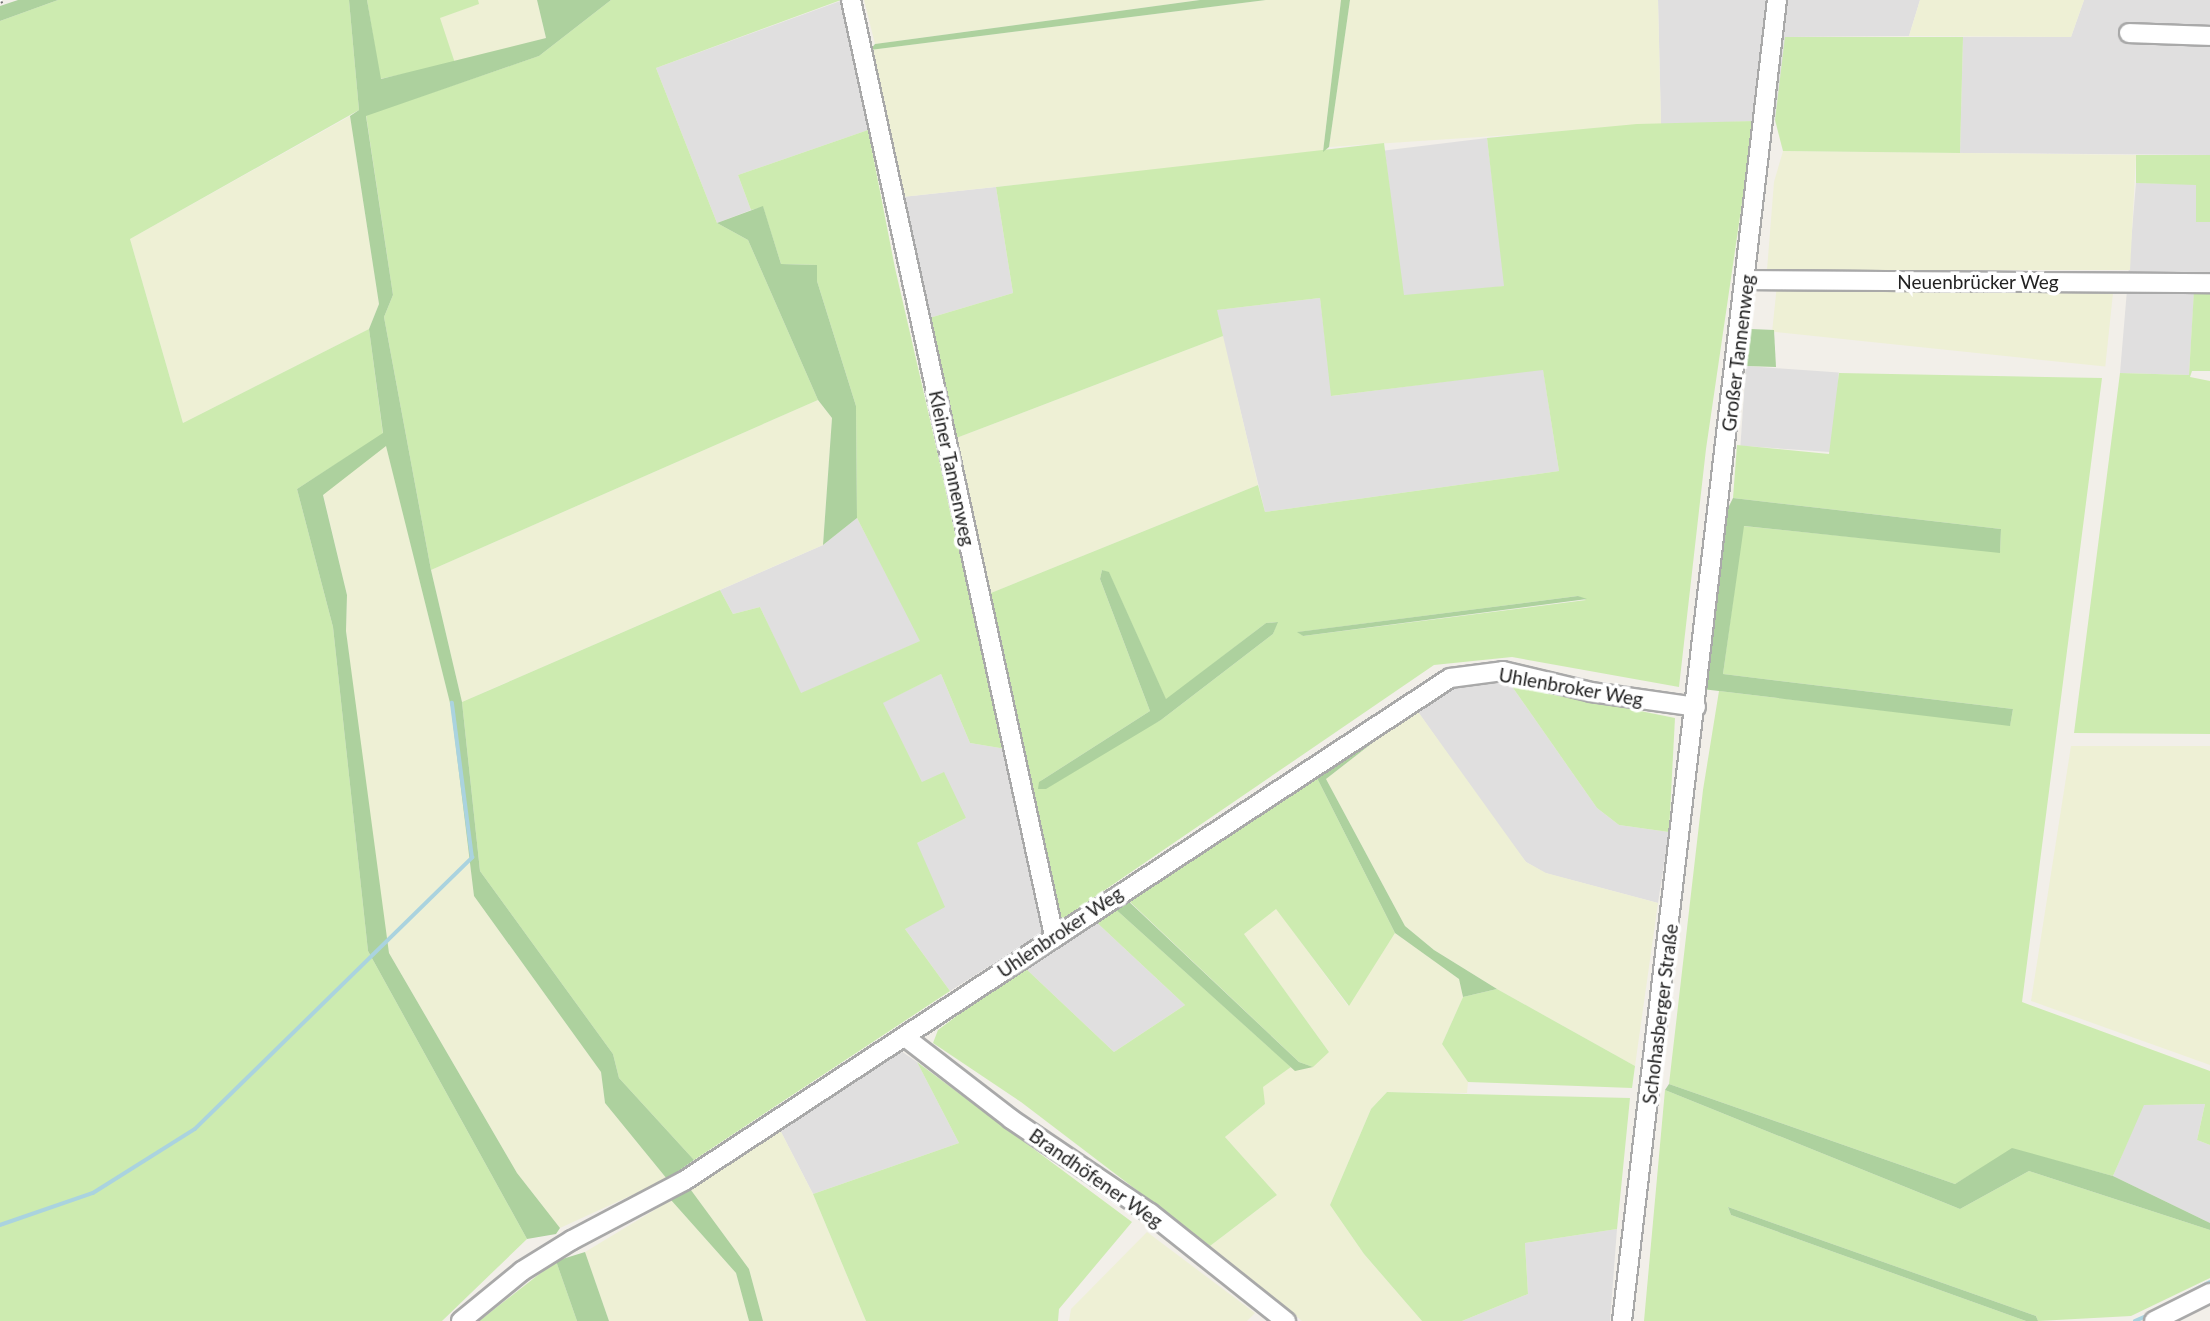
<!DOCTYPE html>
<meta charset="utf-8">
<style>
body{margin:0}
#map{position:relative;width:2210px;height:1321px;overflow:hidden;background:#f2efe9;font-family:Lato,sans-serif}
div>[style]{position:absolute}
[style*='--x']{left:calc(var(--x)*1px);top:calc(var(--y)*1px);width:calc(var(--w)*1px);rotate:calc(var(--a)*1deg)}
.residential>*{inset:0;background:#e0dfdf;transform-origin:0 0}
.farmland>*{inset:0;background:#eef0d5;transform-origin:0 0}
.grass>*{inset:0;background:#cdebb0}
.forest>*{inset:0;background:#add19e}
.stream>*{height:3.5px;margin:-1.75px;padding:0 1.75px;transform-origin:1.75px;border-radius:1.75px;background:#aad3df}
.roads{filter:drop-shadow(2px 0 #a9a9a9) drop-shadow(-2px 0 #a9a9a9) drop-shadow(0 2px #a9a9a9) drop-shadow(0 -2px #a9a9a9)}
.minor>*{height:18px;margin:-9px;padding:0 9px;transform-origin:9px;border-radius:9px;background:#fff}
.rail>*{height:6px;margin-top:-3px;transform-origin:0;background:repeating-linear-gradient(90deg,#fff 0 10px,#707070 0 20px);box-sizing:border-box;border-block:2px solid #707070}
span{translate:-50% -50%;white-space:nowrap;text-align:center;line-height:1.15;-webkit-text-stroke:7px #fff;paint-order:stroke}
.street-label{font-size:19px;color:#222}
</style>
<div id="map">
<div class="residential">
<div style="clip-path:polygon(843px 0,868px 130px,738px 175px,751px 210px,717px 223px,656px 68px)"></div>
<div style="clip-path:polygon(1658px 0,1920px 0,1909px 36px,1786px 37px,1775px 120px,1661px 125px)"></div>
<div style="clip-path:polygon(2084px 0,2210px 0,2210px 155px,1960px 153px,1963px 37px,2071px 37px)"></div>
<div style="left:1487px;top:138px;width:149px;height:103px;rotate:83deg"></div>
<div style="clip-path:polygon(2136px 183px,2196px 184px,2196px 222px,2210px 222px,2210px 278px,2195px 278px,2189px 375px,2120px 373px)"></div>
<div style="clip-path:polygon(996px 187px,1013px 293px,926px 319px,902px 197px)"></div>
<div style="clip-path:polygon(1320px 298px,1332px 396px,1543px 369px,1559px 471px,1265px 512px,1216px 310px)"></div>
<div style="left:1746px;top:366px;width:93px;height:80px;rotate:4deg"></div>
<div style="clip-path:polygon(857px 518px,921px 641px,800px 694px,760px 607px,733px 614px,720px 590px,823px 545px)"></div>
<div style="clip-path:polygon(941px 674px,970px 743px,1006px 749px,1047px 930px,950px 991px,905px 929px,917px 843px,966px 818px,922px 782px,882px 703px)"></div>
<div style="clip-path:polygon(1490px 681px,1511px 685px,1597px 808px,1619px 825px,1669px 832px,1658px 903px,1545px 873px,1526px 862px,1506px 837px,1416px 709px,1452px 683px)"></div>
<div style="clip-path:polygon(1092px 918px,1185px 1005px,1114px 1052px,1023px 966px)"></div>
<div style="clip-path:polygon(901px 1051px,917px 1062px,959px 1143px,813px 1194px,780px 1130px)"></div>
<div style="clip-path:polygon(2205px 1104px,2197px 1140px,2210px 1145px,2210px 1223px,2113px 1176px,2143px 1105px)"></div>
<div style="clip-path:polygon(1617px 1229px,1610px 1321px,1462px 1321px,1528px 1294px,1525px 1243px)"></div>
</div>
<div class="farmland">
<div style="clip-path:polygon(478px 0,537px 0,546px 38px,455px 63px,439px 18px,478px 4px)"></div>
<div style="clip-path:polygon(864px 0,1200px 0,875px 44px)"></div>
<div style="clip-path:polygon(1266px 0,1341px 0,1323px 152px,902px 197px,870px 50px)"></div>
<div style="clip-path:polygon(1350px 0,1658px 0,1661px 125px,1329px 147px)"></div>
<div style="clip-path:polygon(1920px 0,2084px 0,2071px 37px,1909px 36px)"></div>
<div style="clip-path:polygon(350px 116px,379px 304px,369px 329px,183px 423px,130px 239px)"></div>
<div style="clip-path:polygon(1783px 151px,2136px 155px,2130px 270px,1767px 270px,1774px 182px)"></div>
<div style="left:2113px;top:293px;width:74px;height:335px;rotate:96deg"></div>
<div style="clip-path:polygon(1223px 336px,1258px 485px,986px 595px,951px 440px)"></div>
<div style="clip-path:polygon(818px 400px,832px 418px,823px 545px,462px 702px,431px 570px)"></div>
<div style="clip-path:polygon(386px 445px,451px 707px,474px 896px,601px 1072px,605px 1103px,667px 1179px,560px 1228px,517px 1173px,389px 953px,382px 922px,346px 631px,347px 595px,323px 494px)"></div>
<div style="clip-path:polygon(1416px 709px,1526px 862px,1546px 873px,1658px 903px,1635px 1066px,1497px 989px,1434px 950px,1405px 926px,1326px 779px)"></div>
<div style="clip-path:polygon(2071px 746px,2210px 746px,2210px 1065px,2031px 1001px)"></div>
<div style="clip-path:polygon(1276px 908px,1348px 1006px,1395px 933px,1459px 979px,1463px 997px,1442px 1044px,1468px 1082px,1467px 1093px,1387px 1092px,1371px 1109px,1330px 1205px,1364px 1254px,1422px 1321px,1302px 1321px,1210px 1246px,1277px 1195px,1225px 1137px,1265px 1104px,1262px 1087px,1291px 1067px,1329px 1052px,1244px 934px)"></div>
<div style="clip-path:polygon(780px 1130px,813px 1194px,866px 1321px,763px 1321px,749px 1269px,688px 1186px)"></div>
<div style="clip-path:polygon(671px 1200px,736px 1273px,749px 1321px,609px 1321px,585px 1252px)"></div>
<div style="clip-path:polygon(1147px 1232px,1255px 1313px,1247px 1321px,1069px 1321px,1071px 1309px)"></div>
</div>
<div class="grass">
<div style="clip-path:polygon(58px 0,349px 0,359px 110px,130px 239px,183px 423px,369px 329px,383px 434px,297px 489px,333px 627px,368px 951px,527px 1239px,442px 1321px,0 1321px,0 21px)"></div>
<div style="clip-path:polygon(367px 0,478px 0,479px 4px,440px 18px,455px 63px,380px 79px)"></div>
<div style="clip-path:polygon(611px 0,841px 0,656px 68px,717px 223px,748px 240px,818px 400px,431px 570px,384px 317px,393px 295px,366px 115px,539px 56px)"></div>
<div style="clip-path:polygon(1785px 37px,1963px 37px,1960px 153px,1783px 151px,1775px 120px)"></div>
<div style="clip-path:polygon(evenodd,1754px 121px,1706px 449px,1679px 687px,1512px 657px,1434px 665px,1058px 922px,986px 595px,1258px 485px,1265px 512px,1559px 471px,1543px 370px,1331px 396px,1320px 298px,1217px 310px,1223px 336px,951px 440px,926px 319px,1013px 293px,996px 187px,1384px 143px,1404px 295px,1504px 286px,1487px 138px,1637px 124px,1754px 121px,1102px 570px,1109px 573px,1166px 700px,1266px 623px,1277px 622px,1273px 634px,1161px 720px,1039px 782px,1150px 711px,1100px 579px,1102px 570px,1754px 121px,1578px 596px,1586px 600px,1303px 636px,1298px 632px,1578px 596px)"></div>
<div style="clip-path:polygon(868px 130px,895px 268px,1006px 749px,970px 743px,941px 674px,883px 703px,922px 782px,944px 772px,966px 818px,917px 843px,945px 907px,905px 929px,950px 991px,694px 1160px,619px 1078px,613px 1054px,480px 871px,462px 702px,720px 590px,733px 614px,760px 607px,801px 693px,920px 641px,857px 518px,856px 406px,817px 281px,817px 265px,781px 264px,763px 207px,751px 210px,738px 175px)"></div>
<div style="clip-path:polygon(2136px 155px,2210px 155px,2210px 222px,2196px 222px,2196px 185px,2136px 183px)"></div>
<div style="clip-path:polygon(2194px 290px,2210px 291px,2210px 371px,2192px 371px,2190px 377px,2210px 381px,2210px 734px,2074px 733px,2120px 373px,2189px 375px)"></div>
<div style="clip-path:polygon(1839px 373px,2102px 378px,2022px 1002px,2210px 1071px,2210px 1145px,2197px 1140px,2205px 1104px,2144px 1105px,2113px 1176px,2013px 1149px,1955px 1184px,1669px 1084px,1703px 790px,1719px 691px,2010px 725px,2013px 709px,1723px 674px,1743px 526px,2000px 552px,2001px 529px,1733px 498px,1737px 445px,1829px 454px)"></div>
<div style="clip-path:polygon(1511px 685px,1675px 718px,1669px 832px,1619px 825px,1597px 808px)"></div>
<div style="clip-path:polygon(1316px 776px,1395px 933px,1349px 1006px,1276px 909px,1244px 934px,1329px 1052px,1313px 1067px,1299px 1062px,1129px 901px)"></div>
<div style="clip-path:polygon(1112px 906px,1291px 1067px,1263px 1087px,1265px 1104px,1225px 1137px,1277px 1195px,1210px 1246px,1021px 1102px,933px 1043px,938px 1030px,1023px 966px,1114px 1052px,1185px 1005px,1092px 918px)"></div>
<div style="clip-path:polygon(1497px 989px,1635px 1066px,1632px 1088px,1468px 1082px,1442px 1044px,1463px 997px)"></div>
<div style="clip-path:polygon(917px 1062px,1132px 1222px,1059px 1309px,1058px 1321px,866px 1321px,813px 1194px,959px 1143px)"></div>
<div style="clip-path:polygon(1665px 1090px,1960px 1209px,2029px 1171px,2210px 1230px,2210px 1278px,2131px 1316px,2038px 1321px,2036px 1316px,1728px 1207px,1731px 1215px,2026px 1321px,1644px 1321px)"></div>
<div style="clip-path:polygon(1387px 1092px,1630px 1098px,1617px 1229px,1525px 1243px,1528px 1294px,1462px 1321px,1422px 1321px,1364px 1254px,1330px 1205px,1371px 1109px)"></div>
<div style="clip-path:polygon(556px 1261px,577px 1321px,479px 1321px)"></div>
</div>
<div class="forest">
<div style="clip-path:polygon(18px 0,58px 0,0 21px,0 6px)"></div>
<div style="clip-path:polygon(349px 0,367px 0,381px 79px,546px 38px,537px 0,611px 0,539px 56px,366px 116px,393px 295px,384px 317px,431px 570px,462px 702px,480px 871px,613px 1054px,619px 1078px,694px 1160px,667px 1179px,605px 1103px,601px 1072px,474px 896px,451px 707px,386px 446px,323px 495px,347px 595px,346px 631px,389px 953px,517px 1173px,560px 1228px,556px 1234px,527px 1239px,368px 951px,333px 627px,297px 489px,383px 433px,369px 329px,379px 304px,350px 116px,359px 110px)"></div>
<div style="clip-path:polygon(1200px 0,1266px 0,870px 50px,875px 44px)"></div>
<div style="clip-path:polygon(1341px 0,1350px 0,1329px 147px,1323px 152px)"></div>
<div style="clip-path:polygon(763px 206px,781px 264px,817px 265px,817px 281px,856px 406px,857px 518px,823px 545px,832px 418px,818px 400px,748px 240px,717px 223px)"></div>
<div style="clip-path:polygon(1751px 329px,1774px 330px,1776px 367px,1746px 366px)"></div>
<div style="clip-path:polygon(1733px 498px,2001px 529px,2000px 553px,1744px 526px,1723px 674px,2013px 709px,2010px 726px,1702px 689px,1726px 512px)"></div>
<div style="clip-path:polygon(1102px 570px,1109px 572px,1166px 699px,1266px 623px,1278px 622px,1273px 634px,1161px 720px,1046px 789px,1038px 789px,1039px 782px,1150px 711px,1100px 579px)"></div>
<div style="clip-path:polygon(1578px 596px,1587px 599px,1303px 636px,1297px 632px)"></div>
<div style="clip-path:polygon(1416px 709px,1326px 779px,1405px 926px,1434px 950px,1497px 989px,1463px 997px,1459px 979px,1395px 933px,1316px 776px)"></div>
<div style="clip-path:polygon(1124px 897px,1299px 1062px,1313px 1067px,1295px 1071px,1112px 906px)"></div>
<div style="clip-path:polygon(1669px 1084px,1955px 1184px,2012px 1148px,2113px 1176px,2210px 1223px,2210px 1230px,2029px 1171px,1960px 1209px,1665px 1090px)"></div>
<div style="clip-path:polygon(688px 1186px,749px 1269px,763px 1321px,749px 1321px,736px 1273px,671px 1200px)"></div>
<div style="clip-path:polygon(1728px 1207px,2036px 1316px,2038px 1321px,2026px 1321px,1731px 1215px)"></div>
<div style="clip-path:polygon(585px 1252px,609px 1321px,577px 1321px,556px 1261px)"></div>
</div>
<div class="stream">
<div style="--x:0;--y:1225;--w:98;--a:-19"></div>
<div style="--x:93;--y:1193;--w:120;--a:-32.1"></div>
<div style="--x:195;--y:1129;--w:388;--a:-44.4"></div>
<div style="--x:472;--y:858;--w:156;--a:-97.4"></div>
<div style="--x:2168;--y:1304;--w:47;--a:-27.6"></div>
<div style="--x:2135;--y:1321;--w:15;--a:-23"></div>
</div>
<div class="roads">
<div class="minor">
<div style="--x:851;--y:0;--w:958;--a:77.76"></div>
<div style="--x:2129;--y:33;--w:81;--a:2.1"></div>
<div style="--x:1746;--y:280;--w:464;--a:0.4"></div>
<div style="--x:905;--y:1037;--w:134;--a:37.7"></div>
<div style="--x:1011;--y:1119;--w:168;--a:34.1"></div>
<div style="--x:1150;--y:1213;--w:174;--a:38.5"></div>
<div style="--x:461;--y:1321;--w:79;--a:-39.3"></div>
<div style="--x:522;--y:1271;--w:59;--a:-31.8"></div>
<div style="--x:572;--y:1240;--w:127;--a:-27.8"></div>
<div style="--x:684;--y:1181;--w:916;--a:-33.29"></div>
<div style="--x:1450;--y:678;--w:53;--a:-7.5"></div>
<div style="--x:1503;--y:671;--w:90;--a:13.4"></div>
<div style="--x:1591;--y:692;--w:106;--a:8.1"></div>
<div style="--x:1622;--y:1321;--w:1330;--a:-83.31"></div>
<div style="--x:2154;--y:1321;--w:63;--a:-26.6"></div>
</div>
</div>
<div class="rail">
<div style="--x:0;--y:1;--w:2;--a:-27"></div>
</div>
<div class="street-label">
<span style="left:1978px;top:282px">Neuenbrücker Weg</span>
<span style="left:1738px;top:353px;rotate:-83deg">Großer Tannenweg</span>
<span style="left:952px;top:468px;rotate:78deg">Kleiner Tannenweg</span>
<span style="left:1571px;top:687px;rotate:10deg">Uhlenbroker Weg</span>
<span style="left:1060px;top:932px;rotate:-34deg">Uhlenbroker Weg</span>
<span style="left:1660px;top:1014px;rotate:-83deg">Schohasberger Straße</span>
<span style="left:1096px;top:1178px;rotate:35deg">Brandhöfener Weg</span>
</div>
</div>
